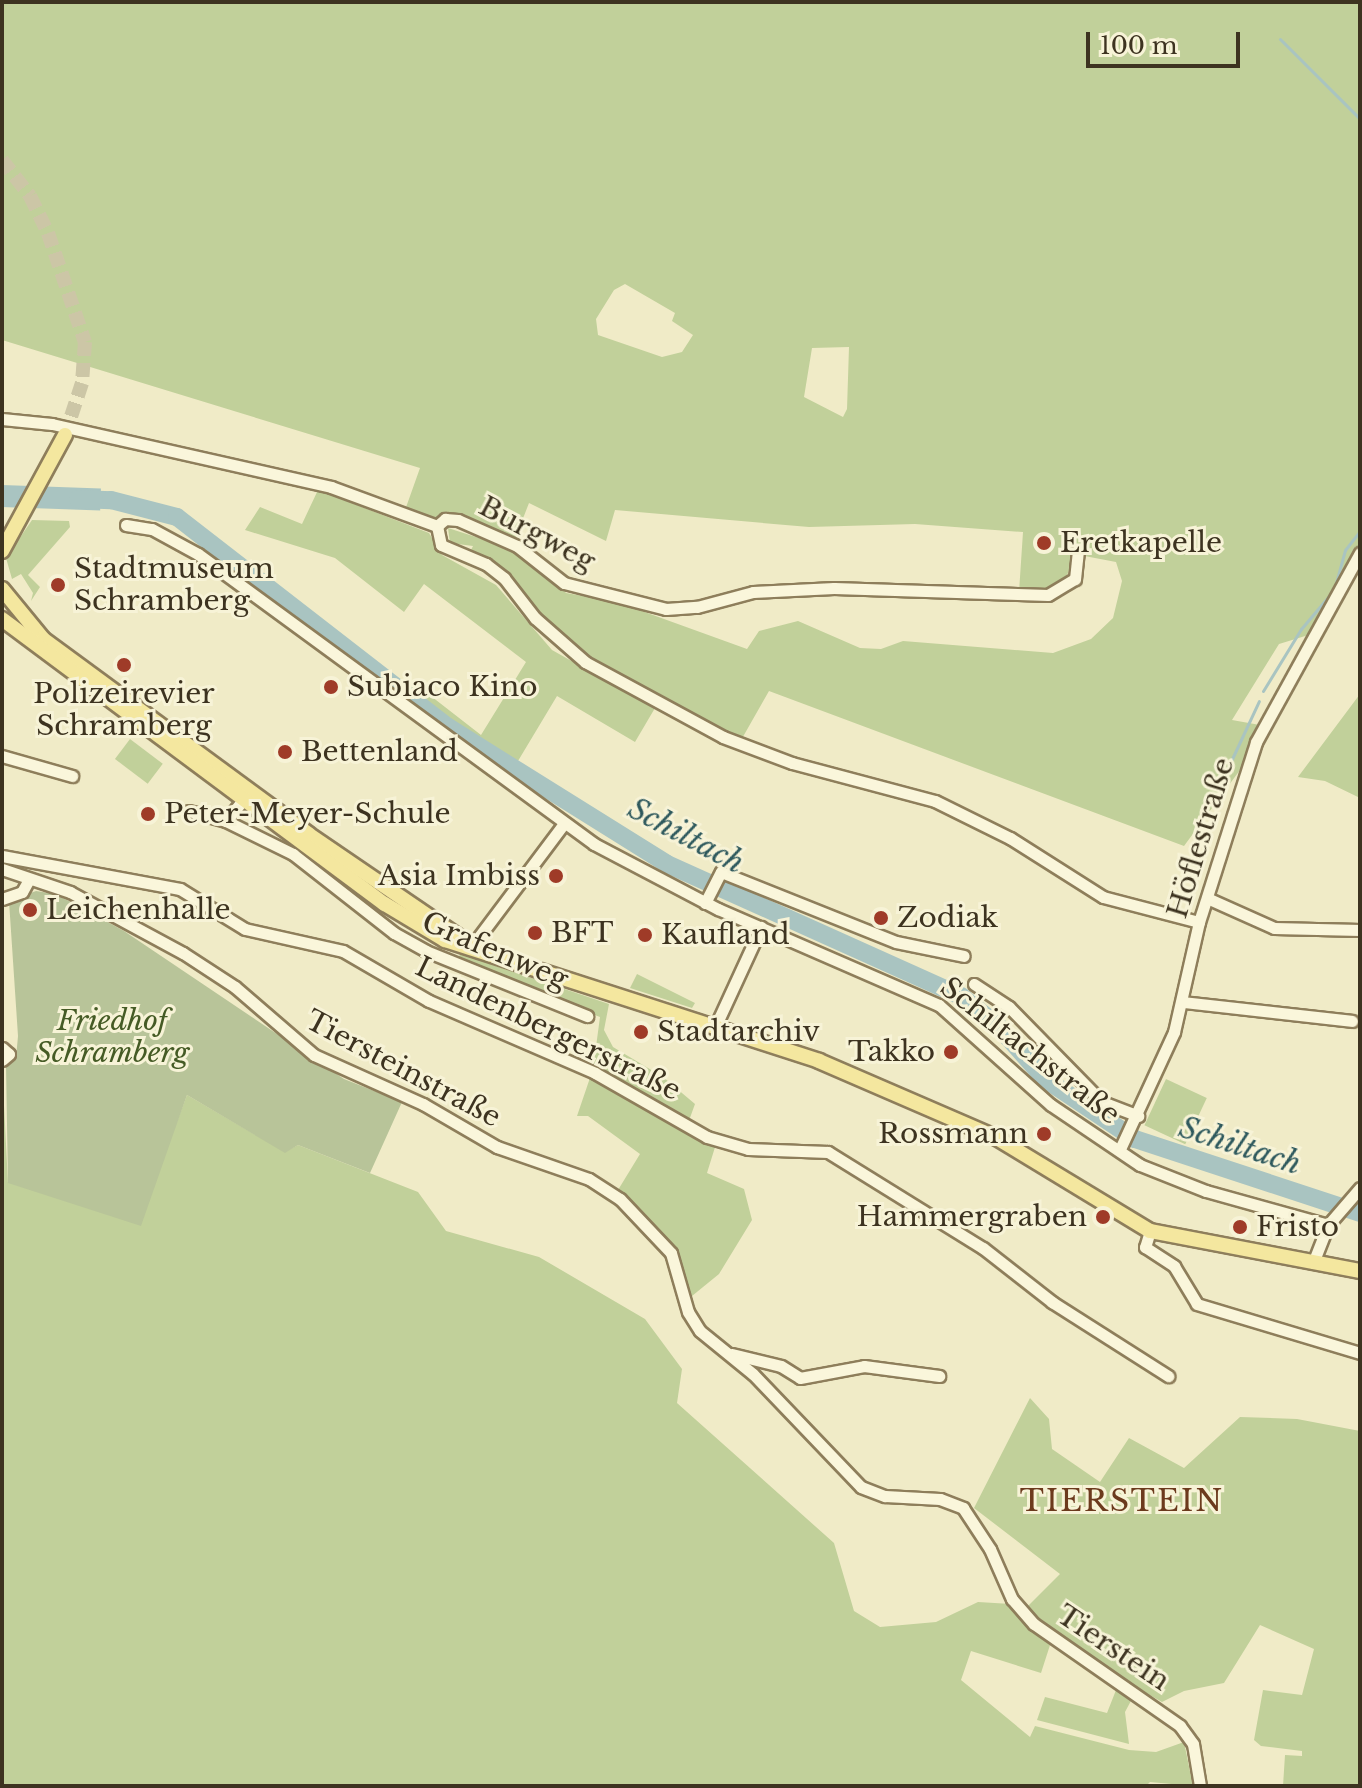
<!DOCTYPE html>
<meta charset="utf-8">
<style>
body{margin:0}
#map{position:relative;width:1362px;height:1788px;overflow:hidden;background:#f0ebc7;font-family:"Libre Baskerville",serif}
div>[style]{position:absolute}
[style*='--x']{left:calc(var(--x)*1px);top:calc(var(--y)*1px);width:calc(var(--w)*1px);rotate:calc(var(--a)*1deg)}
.green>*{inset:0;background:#c1d09a;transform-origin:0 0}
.cemetery>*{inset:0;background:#b8c499}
.water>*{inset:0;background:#a9c4c1;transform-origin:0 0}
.stream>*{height:3px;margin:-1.5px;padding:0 1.5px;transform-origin:1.5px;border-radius:1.5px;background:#a9c4c1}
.river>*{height:18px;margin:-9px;padding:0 9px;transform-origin:9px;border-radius:9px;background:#a9c4c1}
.major-tunnel>*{height:14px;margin-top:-7px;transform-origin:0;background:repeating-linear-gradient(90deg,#ccc6a6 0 14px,transparent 0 21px)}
.roads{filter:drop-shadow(2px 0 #8e7e5b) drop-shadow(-2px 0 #8e7e5b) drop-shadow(0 2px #8e7e5b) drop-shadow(0 -2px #8e7e5b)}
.minor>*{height:11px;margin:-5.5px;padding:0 5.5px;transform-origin:5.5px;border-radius:5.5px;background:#faf6db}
.major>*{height:14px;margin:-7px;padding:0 7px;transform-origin:7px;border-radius:7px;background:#f4e79f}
.dots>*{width:22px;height:22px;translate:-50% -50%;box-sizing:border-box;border:4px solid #f7f3d7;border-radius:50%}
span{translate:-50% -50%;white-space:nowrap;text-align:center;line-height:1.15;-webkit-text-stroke:6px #f7f3d7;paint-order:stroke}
.street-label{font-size:28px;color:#3d3320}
.poi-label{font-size:28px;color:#3d3320}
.left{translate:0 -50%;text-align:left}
.right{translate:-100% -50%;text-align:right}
.park-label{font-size:28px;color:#455b25;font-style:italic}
.water-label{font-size:30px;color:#2e595d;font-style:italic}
.neighbourhood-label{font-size:30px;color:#6c3a1d;letter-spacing:2px}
.frame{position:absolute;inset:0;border:4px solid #3d3320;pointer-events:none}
.scale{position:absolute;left:1086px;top:32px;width:154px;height:36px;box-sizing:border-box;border:4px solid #3d3320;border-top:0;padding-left:10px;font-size:24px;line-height:28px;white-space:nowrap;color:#3d3320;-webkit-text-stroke:6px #f7f3d7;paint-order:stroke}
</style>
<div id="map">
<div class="green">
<div style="clip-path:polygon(evenodd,2px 2px,1360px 2px,1360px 544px,1315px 633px,1279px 644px,1232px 720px,1260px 725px,1240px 770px,1184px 846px,769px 691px,740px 742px,609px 674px,545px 627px,504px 572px,469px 554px,473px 546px,450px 543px,448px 528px,513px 549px,540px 565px,566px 593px,617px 602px,747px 649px,759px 631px,798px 621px,860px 648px,881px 649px,903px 641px,1053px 653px,1091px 639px,1113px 618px,1122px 581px,1116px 562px,1074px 554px,1066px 579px,1048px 590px,1019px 592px,1023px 532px,915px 524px,809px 527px,615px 510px,606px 541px,529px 503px,515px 539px,467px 518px,453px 514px,432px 522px,404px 513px,420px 468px,2px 340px,2px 2px,625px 284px,675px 313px,672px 321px,693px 335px,682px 352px,662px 357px,598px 335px,596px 319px,614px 290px,625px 284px,2px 2px,849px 347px,847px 409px,843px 417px,804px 397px,812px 348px,849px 347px)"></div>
<div style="clip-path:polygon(318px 490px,429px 533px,442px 555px,496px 585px,552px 650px,655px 708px,635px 742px,557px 696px,515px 766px,449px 722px,405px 687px,418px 686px,481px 735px,526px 662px,424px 584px,404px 612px,335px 558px,245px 530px,260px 507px,302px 524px)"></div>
<div style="clip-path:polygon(32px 520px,69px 521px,70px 527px,28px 575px,40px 587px,31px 601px,33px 593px,21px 574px,12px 579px,6px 558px)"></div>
<div style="clip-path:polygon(1360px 694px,1360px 798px,1325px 781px,1298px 777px)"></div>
<div style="left:130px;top:739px;width:41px;height:25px;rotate:37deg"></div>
<div style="clip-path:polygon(460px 954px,609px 1004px,604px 1030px,613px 1047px,663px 1077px,695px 1104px,687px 1126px,716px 1144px,707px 1173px,744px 1189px,752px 1220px,719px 1274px,692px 1296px,670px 1245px,618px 1190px,640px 1154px,588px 1116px,577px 1116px,593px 1069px,600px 1017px,457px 963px)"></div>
<div style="clip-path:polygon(637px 974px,695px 1003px,692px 1008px,630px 988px)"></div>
<div style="clip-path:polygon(2px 1066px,8px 1183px,157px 1175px,187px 1095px,285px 1152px,298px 1145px,418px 1192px,446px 1231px,539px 1257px,645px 1319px,682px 1369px,677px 1403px,834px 1543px,854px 1611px,880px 1627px,936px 1622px,978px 1602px,1011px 1604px,1051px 1642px,1041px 1673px,971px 1651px,961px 1680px,1030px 1737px,1035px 1726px,1129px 1750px,1156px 1752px,1184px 1742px,1193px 1786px,1150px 1782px,1146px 1786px,2px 1786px)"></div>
<div style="left:1166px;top:1079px;width:45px;height:51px;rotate:25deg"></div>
<div style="clip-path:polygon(1030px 1398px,1049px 1419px,1052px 1449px,1100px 1482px,1129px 1438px,1184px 1468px,1240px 1417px,1297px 1419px,1360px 1431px,1360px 1786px,1283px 1786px,1285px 1755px,1302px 1756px,1302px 1751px,1261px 1746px,1254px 1740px,1263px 1690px,1302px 1695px,1314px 1649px,1260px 1625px,1224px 1683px,1184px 1691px,1162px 1702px,1097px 1665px,1024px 1610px,1060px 1574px,974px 1508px)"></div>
<div style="clip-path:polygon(1118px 1685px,1133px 1697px,1125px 1712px,1129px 1744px,1037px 1720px,1045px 1697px,1107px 1713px)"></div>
</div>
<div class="cemetery">
<div style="clip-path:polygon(36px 891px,56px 894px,124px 931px,344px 1079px,402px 1102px,370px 1173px,298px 1145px,285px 1153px,187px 1095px,141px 1226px,8px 1183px,6px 1066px,16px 1058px,18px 1036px,9px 901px)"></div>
</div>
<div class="water">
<div style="left:2px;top:485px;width:99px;height:22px;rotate:2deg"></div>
</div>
<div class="stream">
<div style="--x:1280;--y:39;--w:113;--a:45"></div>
<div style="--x:1263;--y:691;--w:73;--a:-58.5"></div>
<div style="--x:1301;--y:629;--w:51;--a:-49.8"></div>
<div style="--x:1334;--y:590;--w:41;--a:-74.6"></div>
<div style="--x:1345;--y:550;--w:24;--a:-52"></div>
<div style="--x:1231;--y:761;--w:66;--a:-65"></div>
</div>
<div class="river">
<div style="--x:78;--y:499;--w:33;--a:2"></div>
<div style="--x:111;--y:500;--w:68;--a:14.4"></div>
<div style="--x:177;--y:517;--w:343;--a:37.8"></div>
<div style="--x:448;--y:727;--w:258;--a:32"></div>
<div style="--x:667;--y:864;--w:322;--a:24.2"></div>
<div style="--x:961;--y:996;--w:48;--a:39"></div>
<div style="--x:998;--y:1026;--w:71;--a:48.4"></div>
<div style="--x:1045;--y:1079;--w:108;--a:33.7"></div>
<div style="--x:1135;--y:1139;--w:237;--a:18.2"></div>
</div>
<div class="major-tunnel">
<div style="--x:2;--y:160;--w:46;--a:52.1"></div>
<div style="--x:30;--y:196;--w:41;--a:64.1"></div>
<div style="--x:48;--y:233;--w:115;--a:71.3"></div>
<div style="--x:85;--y:342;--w:41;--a:94.2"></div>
<div style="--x:82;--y:383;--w:55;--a:108.1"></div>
</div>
<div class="roads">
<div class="minor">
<div style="--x:2;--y:419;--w:50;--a:5.7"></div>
<div style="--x:52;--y:424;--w:286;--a:12.7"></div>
<div style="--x:331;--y:487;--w:113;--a:20.2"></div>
<div style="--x:437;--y:526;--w:11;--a:-41"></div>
<div style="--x:445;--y:519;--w:13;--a:4"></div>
<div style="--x:458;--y:520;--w:64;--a:23.8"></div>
<div style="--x:517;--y:546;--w:60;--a:38.2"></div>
<div style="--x:564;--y:583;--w:105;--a:14.3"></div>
<div style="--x:666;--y:609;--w:31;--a:-4"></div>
<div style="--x:697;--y:607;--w:58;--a:-15"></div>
<div style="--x:753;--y:592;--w:81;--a:-2.8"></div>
<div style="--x:834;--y:588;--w:214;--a:1.9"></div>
<div style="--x:1048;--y:595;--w:31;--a:-31"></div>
<div style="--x:1075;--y:579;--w:28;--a:-84"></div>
<div style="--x:126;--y:525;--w:26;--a:9"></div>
<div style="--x:152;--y:529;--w:52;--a:28.5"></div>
<div style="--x:198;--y:554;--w:491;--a:36.2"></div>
<div style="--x:594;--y:844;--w:140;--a:27.7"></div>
<div style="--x:718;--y:909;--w:241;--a:23.5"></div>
<div style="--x:939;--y:1005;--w:150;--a:41.8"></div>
<div style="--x:1051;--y:1105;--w:107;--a:34"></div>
<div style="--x:1140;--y:1165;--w:71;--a:21.5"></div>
<div style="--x:1206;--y:1191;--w:127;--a:15.6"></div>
<div style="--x:437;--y:526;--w:19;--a:78"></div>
<div style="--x:441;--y:545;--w:49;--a:22.9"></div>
<div style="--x:486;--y:564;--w:23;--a:38"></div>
<div style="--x:504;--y:578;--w:51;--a:52.2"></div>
<div style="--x:535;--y:618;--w:67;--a:41.3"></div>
<div style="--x:585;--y:662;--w:157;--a:28.5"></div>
<div style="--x:723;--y:737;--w:74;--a:20.6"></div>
<div style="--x:792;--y:763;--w:148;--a:14.9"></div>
<div style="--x:935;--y:801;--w:84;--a:26.3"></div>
<div style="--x:1010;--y:838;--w:110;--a:32.4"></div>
<div style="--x:1103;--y:897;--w:99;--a:14.6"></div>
<div style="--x:2;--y:756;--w:73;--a:15.9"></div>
<div style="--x:189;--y:811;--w:38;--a:15"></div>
<div style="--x:226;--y:821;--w:36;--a:-51"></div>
<div style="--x:226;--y:821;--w:75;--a:26.2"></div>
<div style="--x:293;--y:854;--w:128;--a:38"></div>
<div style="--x:394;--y:933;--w:37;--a:29"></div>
<div style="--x:426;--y:951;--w:174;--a:22"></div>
<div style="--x:2;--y:856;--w:181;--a:10.5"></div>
<div style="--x:180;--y:889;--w:76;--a:31.6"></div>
<div style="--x:245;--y:929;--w:100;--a:12.7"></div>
<div style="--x:343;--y:951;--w:99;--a:30.2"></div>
<div style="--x:429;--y:1001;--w:181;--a:23.4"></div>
<div style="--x:595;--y:1073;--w:129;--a:29.7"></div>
<div style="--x:707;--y:1137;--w:43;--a:16.3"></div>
<div style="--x:748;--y:1149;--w:80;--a:2.1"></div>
<div style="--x:828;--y:1152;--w:182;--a:31.8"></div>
<div style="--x:983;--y:1248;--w:88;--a:38"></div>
<div style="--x:1052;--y:1302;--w:138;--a:32.5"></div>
<div style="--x:2;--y:869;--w:72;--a:18.7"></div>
<div style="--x:70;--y:892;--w:128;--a:28.4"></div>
<div style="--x:183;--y:953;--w:62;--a:33.2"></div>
<div style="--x:235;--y:987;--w:104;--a:40.7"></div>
<div style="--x:314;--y:1055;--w:120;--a:24.2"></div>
<div style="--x:423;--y:1104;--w:86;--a:30.2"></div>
<div style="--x:497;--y:1147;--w:97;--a:19.2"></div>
<div style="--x:589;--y:1179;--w:37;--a:33"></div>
<div style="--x:620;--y:1199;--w:74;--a:46.6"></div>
<div style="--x:671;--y:1253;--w:61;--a:73.9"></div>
<div style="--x:688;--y:1312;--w:22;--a:58"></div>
<div style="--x:700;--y:1331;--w:68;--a:39.1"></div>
<div style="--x:753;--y:1374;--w:156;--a:46.3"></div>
<div style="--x:861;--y:1487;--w:26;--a:21"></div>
<div style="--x:885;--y:1496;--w:55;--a:3.1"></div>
<div style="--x:940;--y:1499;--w:25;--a:21"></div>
<div style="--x:963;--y:1508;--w:49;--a:56.6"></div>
<div style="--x:990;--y:1549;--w:55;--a:66.3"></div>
<div style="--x:1012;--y:1599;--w:33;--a:49"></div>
<div style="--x:1034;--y:1624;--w:178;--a:34.9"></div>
<div style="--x:1180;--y:1726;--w:22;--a:54"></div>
<div style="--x:1193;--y:1744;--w:43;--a:80.5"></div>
<div style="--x:1207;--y:898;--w:73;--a:24.1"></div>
<div style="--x:1274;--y:928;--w:86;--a:1.3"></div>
<div style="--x:2;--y:899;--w:21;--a:-19"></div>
<div style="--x:22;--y:892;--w:13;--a:-61"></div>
<div style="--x:705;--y:903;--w:35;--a:-63"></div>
<div style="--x:721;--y:872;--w:188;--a:21.8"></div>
<div style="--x:896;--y:942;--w:69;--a:11.6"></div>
<div style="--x:472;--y:946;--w:151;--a:-53.1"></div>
<div style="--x:974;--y:984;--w:42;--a:33.3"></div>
<div style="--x:1009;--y:1007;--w:133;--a:45.6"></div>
<div style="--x:1102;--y:1102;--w:39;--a:21"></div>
<div style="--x:1183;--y:1002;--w:170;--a:6.4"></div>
<div style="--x:716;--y:1025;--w:108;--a:-65.3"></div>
<div style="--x:2;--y:1048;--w:9;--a:41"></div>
<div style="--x:9;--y:1054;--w:9;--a:139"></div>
<div style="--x:1120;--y:1149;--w:129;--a:-65.2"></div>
<div style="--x:1174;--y:1032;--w:113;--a:-77.2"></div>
<div style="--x:1199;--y:922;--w:189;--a:-72.4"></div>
<div style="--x:1256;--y:742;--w:216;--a:-61.2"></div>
<div style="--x:1150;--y:1231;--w:17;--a:107"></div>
<div style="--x:1145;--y:1247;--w:35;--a:33"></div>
<div style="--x:1174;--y:1266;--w:44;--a:58.8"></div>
<div style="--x:1197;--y:1304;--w:170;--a:16.7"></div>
<div style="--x:1313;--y:1263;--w:41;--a:-68.5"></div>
<div style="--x:1328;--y:1225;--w:49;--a:-49.1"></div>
<div style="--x:732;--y:1354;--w:50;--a:13.8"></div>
<div style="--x:781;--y:1366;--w:22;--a:32"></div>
<div style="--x:800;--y:1378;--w:65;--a:-10.6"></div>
<div style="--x:864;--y:1366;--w:76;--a:7.6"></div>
</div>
<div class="major">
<div style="--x:2;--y:551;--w:132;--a:-61.5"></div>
<div style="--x:2;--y:589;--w:65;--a:50.6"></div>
<div style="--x:43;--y:639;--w:329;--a:36.3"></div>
<div style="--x:308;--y:834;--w:194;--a:34.3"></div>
<div style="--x:2;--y:619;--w:477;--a:36.7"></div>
<div style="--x:385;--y:904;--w:70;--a:31"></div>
<div style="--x:445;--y:940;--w:393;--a:17.9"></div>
<div style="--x:819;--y:1061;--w:192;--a:23.4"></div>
<div style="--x:995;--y:1137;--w:181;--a:31.2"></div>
<div style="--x:1150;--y:1231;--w:214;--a:10.8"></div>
</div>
</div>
<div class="dots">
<div style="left:1044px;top:543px;background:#9f3b28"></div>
<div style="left:58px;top:585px;background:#9f3b28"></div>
<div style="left:124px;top:665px;background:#9f3b28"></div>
<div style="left:331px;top:687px;background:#9f3b28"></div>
<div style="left:285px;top:752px;background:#9f3b28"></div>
<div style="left:148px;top:814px;background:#9f3b28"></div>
<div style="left:556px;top:876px;background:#9f3b28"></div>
<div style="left:30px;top:910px;background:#9f3b28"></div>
<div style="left:881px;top:918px;background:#9f3b28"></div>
<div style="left:535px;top:933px;background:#9f3b28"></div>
<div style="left:645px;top:935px;background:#9f3b28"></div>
<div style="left:641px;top:1032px;background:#9f3b28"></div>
<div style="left:951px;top:1052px;background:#9f3b28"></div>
<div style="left:1044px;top:1134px;background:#9f3b28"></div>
<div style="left:1103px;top:1217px;background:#9f3b28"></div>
<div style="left:1240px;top:1227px;background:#9f3b28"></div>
</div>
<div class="street-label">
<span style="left:537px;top:534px;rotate:28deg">Burgweg</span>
<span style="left:1201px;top:838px;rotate:-73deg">Höflestraße</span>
<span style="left:495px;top:951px;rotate:23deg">Grafenweg</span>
<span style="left:548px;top:1029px;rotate:26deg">Landenbergerstraße</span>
<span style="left:1030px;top:1051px;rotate:38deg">Schiltachstraße</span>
<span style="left:403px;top:1069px;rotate:28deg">Tiersteinstraße</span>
<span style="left:1113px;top:1648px;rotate:34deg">Tierstein</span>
</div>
<div class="poi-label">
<span class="left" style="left:1060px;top:543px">Eretkapelle</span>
<span class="left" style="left:74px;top:585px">Stadtmuseum<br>Schramberg</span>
<span class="left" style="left:347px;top:687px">Subiaco Kino</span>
<span style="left:124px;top:710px">Polizeirevier<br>Schramberg</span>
<span class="left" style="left:301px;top:752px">Bettenland</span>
<span class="left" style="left:164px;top:814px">Peter-Meyer-Schule</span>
<span class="right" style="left:540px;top:876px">Asia Imbiss</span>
<span class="left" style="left:46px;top:910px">Leichenhalle</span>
<span class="left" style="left:897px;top:918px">Zodiak</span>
<span class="left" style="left:551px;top:933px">BFT</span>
<span class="left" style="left:661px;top:935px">Kaufland</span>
<span class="left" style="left:657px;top:1032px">Stadtarchiv</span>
<span class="right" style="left:935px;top:1052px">Takko</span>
<span class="right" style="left:1028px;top:1134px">Rossmann</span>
<span class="right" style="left:1087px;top:1217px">Hammergraben</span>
<span class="left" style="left:1256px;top:1227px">Fristo</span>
</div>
<div class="park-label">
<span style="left:112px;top:1037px">Friedhof<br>Schramberg</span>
</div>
<div class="water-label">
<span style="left:686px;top:836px;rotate:28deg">Schiltach</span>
<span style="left:1240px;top:1146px;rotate:18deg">Schiltach</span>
</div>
<div class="neighbourhood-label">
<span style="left:1122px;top:1501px">TIERSTEIN</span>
</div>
<div class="frame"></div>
<div class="scale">100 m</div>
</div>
